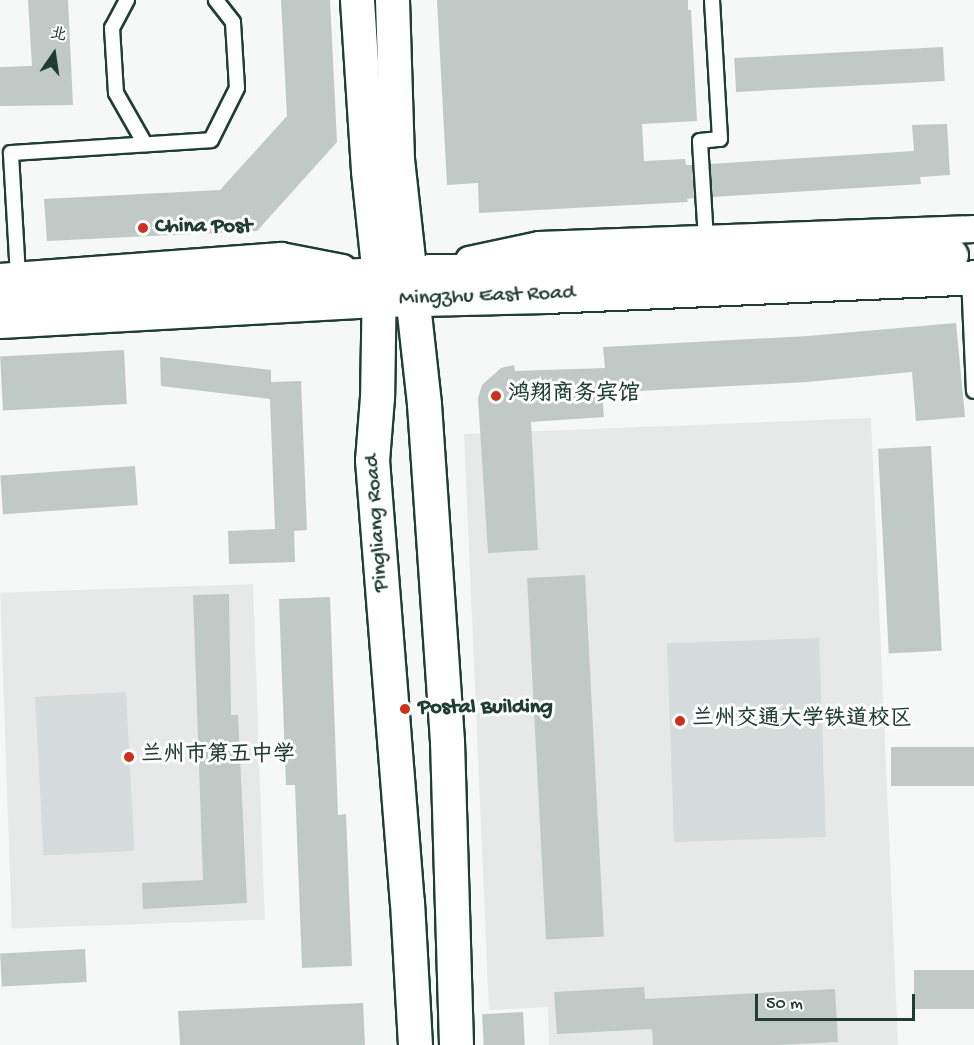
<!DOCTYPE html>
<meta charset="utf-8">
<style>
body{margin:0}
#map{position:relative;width:974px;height:1045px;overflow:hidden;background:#f6f7f7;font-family:"Gochi Hand","LXGW WenKai TC",sans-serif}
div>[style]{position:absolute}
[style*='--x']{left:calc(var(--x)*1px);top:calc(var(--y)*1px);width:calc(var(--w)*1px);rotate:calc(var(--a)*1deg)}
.built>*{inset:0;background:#e6e9e8;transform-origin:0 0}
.green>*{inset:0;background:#d6dcdb;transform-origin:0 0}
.building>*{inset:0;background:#c0c9c6;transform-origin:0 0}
.roads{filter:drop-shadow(2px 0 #1f3d34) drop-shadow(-2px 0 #1f3d34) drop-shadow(0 2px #1f3d34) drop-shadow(0 -2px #1f3d34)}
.service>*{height:14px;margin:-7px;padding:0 7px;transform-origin:7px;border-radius:7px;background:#fff}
.minor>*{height:26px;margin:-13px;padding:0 13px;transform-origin:13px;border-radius:13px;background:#fff}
.tertiary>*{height:33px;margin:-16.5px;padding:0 16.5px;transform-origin:16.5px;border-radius:16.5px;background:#fff}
.secondary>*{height:33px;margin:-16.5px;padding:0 16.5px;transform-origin:16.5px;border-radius:16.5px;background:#fff}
.dots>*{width:16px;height:16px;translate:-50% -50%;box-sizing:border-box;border:3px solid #fff;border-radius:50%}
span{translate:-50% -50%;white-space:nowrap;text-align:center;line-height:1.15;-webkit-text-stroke:6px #fff;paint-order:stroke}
.poi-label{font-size:22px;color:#1f3d34;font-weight:700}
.left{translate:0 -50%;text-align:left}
.street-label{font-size:22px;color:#1f3d34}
.north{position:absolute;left:24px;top:24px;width:60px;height:60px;-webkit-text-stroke:4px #fff;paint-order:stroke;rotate:13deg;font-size:16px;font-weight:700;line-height:24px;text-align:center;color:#1f3d34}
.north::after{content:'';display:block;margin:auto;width:21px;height:27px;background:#1f3d34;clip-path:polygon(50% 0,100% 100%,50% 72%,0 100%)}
.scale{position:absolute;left:755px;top:994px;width:160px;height:27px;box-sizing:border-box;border:3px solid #1f3d34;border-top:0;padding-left:8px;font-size:18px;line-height:21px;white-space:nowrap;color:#1f3d34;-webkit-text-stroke:4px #fff;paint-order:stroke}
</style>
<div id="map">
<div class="built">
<div style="clip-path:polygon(871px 418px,898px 1045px,549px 1045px,548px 1007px,489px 1010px,464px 434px)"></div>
<div style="left:253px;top:584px;width:336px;height:253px;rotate:88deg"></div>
</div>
<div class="green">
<div style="left:819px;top:638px;width:199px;height:152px;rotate:88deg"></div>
<div style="left:126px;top:692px;width:159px;height:91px;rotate:87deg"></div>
</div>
<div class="building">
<div style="clip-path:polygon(28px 0,68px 0,73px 105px,0 106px,0 67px,32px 66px)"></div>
<div style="clip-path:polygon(281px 0,330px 0,337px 142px,257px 231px,47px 241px,44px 199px,220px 190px,287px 116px)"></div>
<div style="clip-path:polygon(437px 0,688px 0,688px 10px,691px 10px,697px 121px,642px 124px,644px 161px,685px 159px,686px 165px,692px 165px,694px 198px,687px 199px,688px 202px,479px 213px,478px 183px,447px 185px)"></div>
<div style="left:943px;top:47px;width:34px;height:209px;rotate:87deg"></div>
<div style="clip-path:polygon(947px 124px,950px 175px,920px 177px,921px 184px,712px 197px,710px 164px,914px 151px,912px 125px)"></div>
<div style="clip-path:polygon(956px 323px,965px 417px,916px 421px,912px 372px,807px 382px,602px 393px,604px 417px,531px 422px,538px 550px,488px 553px,478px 398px,482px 385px,501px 368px,514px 365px,515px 371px,605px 368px,603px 347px,808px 336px)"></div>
<div style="left:124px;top:350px;width:54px;height:124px;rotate:87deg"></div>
<div style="clip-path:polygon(160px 357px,271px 370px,271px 382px,301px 381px,307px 530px,294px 531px,295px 562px,229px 564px,228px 531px,275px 529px,270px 399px,161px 386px)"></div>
<div style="left:931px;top:446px;width:205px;height:53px;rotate:87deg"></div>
<div style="left:135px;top:466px;width:39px;height:135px;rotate:86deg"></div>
<div style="left:585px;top:575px;width:362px;height:58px;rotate:87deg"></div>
<div style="clip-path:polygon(229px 594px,231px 715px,238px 715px,247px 903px,143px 909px,142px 883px,203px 880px,193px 595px)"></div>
<div style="clip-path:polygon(330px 597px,338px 815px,346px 814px,352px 966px,302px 968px,295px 785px,286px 785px,279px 599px)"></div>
<div style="left:974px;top:747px;width:39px;height:83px;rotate:90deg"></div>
<div style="left:85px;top:949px;width:33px;height:85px;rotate:87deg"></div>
<div style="left:974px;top:970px;width:39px;height:60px;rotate:90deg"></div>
<div style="clip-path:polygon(644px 987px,645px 999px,835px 989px,838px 1042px,777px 1045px,653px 1045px,652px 1029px,557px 1034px,554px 992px)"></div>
<div style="clip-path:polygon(363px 1003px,365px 1045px,180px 1045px,178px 1011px)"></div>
<div style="left:523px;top:1012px;width:33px;height:41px;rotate:87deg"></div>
</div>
<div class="roads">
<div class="service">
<div style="--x:127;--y:0;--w:32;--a:118"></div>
<div style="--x:112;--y:28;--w:65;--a:86.5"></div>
<div style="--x:116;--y:93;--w:59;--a:60.4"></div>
<div style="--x:706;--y:240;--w:99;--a:-93.5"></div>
<div style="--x:700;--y:141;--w:20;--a:-6"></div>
<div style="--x:720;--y:139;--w:139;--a:-93.3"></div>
<div style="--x:18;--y:276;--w:123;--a:-93.3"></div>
<div style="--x:11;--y:153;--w:200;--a:-3.7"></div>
<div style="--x:211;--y:140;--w:58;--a:-63.4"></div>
<div style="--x:237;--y:88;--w:66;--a:-93.5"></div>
<div style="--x:233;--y:22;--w:28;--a:-128"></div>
<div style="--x:969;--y:277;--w:114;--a:87.5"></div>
</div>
<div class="minor">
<div style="--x:469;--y:260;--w:72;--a:-12.1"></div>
<div style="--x:539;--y:245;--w:435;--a:-2.1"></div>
<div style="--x:0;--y:277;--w:282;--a:-4.3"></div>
<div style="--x:281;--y:256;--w:63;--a:11"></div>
</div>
<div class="tertiary">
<div style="--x:357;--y:0;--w:171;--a:86.3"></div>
<div style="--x:368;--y:171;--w:105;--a:84"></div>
<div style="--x:379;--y:275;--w:122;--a:90.9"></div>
<div style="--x:377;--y:397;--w:63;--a:94.5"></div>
<div style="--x:372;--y:460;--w:443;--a:85.5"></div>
<div style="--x:407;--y:902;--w:143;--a:86.8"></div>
<div style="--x:392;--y:0;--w:159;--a:88.2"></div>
<div style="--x:397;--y:159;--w:246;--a:83.7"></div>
<div style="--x:424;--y:404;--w:338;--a:86.1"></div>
<div style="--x:447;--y:741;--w:304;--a:88.3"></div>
</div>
<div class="secondary">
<div style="--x:0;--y:297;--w:411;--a:-3.5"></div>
<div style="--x:410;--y:272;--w:541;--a:-1.8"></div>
<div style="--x:0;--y:321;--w:380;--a:-3.2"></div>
<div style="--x:379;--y:300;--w:167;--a:-1.4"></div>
<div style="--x:546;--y:296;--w:428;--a:-2.5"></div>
</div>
</div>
<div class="dots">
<div style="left:143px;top:228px;background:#c8321e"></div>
<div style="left:496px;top:396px;background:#c8321e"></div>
<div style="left:405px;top:709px;background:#c8321e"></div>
<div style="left:680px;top:721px;background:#c8321e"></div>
<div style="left:129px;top:757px;background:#c8321e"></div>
</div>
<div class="poi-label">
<span class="left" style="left:155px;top:228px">China Post</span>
<span class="left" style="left:508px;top:396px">鸿翔商务宾馆</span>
<span class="left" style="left:418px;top:709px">Postal Building</span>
<span class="left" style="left:692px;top:721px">兰州交通大学铁道校区</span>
<span class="left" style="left:141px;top:757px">兰州市第五中学</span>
</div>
<div class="street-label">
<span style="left:487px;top:297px;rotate:-2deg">Mingzhu East Road</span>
<span style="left:378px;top:523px;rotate:-94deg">Pingliang Road</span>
</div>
<div class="north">北</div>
<div class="scale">50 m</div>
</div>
